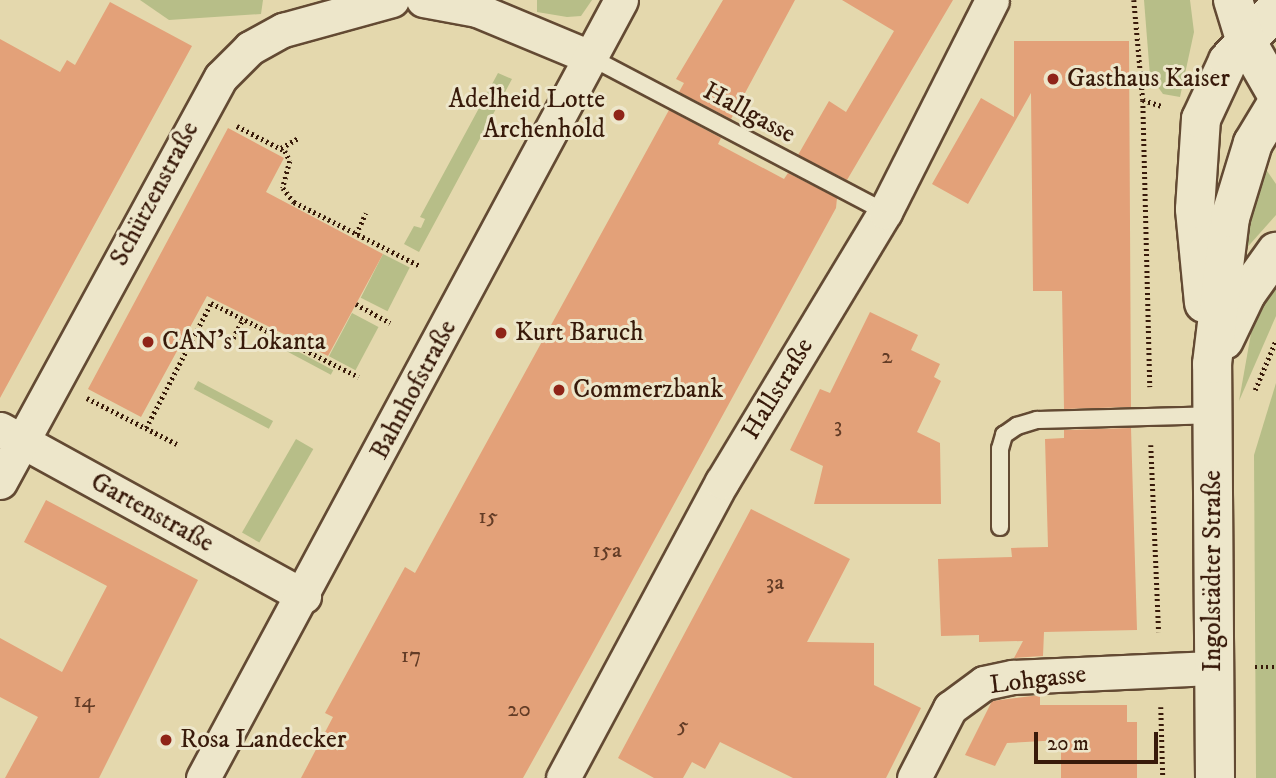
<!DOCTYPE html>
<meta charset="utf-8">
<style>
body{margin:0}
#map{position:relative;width:1276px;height:778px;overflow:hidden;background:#e4d8ad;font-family:"IM FELL DW Pica",serif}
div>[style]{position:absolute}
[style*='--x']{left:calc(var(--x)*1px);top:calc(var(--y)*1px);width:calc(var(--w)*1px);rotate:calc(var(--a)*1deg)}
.green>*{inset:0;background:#b7be88;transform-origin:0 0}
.building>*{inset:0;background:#e3a179}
.path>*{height:4.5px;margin-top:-2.25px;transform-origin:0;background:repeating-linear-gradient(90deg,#381a0a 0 2px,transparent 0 5.5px)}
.roads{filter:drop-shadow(2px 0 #634a33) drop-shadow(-2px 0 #634a33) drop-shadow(0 2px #634a33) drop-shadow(0 -2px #634a33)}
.service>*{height:16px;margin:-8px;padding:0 8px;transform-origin:8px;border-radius:8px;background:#ede6ca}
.minor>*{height:33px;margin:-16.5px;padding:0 16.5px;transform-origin:16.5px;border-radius:16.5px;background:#ede6ca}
.tertiary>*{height:38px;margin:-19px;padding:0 19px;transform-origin:19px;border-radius:19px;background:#ede6ca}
.secondary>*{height:38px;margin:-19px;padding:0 19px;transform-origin:19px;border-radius:19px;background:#ede6ca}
.dots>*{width:19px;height:19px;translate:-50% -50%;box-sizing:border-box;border:4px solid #ede6ca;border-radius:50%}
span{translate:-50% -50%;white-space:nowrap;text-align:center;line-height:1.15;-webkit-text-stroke:6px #ede6ca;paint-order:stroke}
.number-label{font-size:23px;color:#633c26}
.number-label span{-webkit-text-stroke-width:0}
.poi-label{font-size:26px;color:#381a0a}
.left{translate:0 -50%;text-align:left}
.right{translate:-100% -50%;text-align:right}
.street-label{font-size:26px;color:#381a0a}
.scale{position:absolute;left:1034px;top:732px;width:124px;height:32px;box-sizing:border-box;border:4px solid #381a0a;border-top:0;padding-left:9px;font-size:21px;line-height:24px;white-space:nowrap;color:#381a0a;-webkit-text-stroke:5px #ede6ca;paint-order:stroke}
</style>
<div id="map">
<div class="green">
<div style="clip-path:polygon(140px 0,263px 0,261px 14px,169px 20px)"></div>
<div style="clip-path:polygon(537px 0,592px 0,581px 16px,567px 17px,537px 12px)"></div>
<div style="clip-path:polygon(1144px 0,1190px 0,1194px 32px,1180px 97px,1163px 94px,1150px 76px)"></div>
<div style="clip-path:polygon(498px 73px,512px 79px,419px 252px,404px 244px,414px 226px,421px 228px,425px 219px,420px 217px)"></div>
<div style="clip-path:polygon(1263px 165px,1276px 184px,1276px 215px,1244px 251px,1235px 238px)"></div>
<div style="left:383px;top:254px;width:30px;height:49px;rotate:27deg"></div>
<div style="clip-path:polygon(1276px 269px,1276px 316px,1239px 401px,1253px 322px)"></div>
<div style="left:352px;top:313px;width:30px;height:49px;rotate:28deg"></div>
<div style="left:267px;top:335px;width:75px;height:5px;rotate:28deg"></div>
<div style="left:198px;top:381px;width:85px;height:9px;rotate:28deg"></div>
<div style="clip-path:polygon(1276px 383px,1276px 778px,1256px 778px,1254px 455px)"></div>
<div style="left:296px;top:439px;width:20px;height:108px;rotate:30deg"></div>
</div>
<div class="building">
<div style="clip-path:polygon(723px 0,795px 0,731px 119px,679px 92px,684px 83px,676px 79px)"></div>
<div style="clip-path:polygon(842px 0,953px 0,847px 180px,798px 155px,829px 101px,846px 112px,894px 31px)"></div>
<div style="clip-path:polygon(110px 2px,192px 46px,0 398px,0 39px,60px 72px,67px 60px,75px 65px)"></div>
<div style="clip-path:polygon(1014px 41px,1129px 41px,1131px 407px,1064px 409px,1062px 291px,1033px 291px,1031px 93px,968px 204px,932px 184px,981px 98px,1014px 117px)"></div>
<div style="clip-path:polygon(669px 110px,721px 138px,718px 144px,784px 179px,788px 173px,837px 198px,836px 208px,591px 656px,523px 778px,301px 778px,333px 717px,325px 713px,405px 567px,415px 573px)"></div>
<div style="clip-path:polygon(228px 128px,284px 158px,266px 192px,383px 254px,328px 356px,207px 296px,141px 417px,88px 389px)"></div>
<div style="clip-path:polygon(870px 312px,918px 335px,911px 350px,940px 364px,934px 377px,941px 381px,917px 432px,940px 443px,941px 504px,814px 504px,823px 466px,790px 450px,820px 389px,830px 393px)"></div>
<div style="clip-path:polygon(1131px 428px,1137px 630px,1044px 632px,1043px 656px,1014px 658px,1023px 641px,979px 642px,979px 635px,941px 636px,938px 559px,1012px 557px,1011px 548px,1048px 547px,1045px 439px,1064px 438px,1064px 430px)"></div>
<div style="clip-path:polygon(46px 500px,198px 580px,99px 778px,5px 778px,38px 717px,0 697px,0 638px,62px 672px,107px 586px,24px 542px)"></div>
<div style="clip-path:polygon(751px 509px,850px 559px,807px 642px,874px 643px,874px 685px,921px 708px,886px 778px,793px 778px,720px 742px,705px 769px,692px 762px,683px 778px,654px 778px,618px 758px)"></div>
<div style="clip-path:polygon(1040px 695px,1040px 705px,1127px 705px,1127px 722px,1137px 722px,1137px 778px,1061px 778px,1061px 740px,1007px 743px,995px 766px,965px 755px,992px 701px)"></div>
</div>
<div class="path">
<div style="--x:1134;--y:0;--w:100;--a:84.9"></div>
<div style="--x:1143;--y:100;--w:287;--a:88.6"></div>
<div style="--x:1143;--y:100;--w:20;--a:18"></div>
<div style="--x:237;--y:126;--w:54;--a:27.5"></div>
<div style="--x:285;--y:151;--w:11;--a:63"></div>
<div style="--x:290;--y:161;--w:28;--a:105"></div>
<div style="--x:283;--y:188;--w:18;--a:52"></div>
<div style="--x:294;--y:202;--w:141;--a:26.9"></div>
<div style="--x:281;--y:148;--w:20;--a:-30"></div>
<div style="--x:356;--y:234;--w:23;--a:-65"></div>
<div style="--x:356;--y:304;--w:39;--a:29"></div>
<div style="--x:228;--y:348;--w:33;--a:-63"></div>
<div style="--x:1255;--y:390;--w:54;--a:-67.2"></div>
<div style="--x:87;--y:398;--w:101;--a:27.1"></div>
<div style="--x:146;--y:428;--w:141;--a:-62.5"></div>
<div style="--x:211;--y:303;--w:165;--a:26.6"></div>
<div style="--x:1151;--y:445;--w:187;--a:87.6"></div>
<div style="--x:1255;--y:667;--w:21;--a:0"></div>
<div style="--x:1161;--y:707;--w:71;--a:88.4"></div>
</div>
<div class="roads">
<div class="service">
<div style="--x:590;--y:57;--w:333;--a:27.7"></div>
<div style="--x:1000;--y:527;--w:78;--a:-90"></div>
<div style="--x:1000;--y:449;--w:15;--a:-74"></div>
<div style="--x:1004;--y:435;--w:16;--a:-35"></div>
<div style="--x:1017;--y:426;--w:21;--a:-17"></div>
<div style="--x:1037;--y:420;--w:175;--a:-1.6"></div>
</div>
<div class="minor">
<div style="--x:423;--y:0;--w:55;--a:10.5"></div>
<div style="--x:477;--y:10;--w:122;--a:22.6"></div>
<div style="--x:0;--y:429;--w:347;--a:28.8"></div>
<div style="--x:0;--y:482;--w:461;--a:-61.4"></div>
<div style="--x:221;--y:77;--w:41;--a:-45"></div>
<div style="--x:250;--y:48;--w:38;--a:-29"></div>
<div style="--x:283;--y:30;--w:113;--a:-15.4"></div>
<div style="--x:203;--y:778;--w:883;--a:-61.75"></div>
<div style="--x:563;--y:778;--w:336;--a:-61.8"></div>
<div style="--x:722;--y:482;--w:315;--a:-58.9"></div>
<div style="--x:885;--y:212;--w:237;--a:-63.2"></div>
<div style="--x:914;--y:778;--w:79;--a:-62.8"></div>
<div style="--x:950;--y:708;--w:42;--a:-36.3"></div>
<div style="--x:984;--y:683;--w:30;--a:-12"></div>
<div style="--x:1013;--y:677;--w:199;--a:-2.6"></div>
</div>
<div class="tertiary">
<div style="--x:1204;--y:303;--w:94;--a:-95.5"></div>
<div style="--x:1195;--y:209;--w:90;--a:-86.2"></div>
<div style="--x:1201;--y:119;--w:64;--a:-65"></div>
<div style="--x:1228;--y:61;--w:71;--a:-47.3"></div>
<div style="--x:1224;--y:340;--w:51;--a:-64.4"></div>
<div style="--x:1246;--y:294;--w:52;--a:-54.5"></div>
<div style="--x:1215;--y:778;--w:414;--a:-90.4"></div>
<div style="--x:1212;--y:364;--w:147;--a:-83"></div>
<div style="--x:1230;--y:218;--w:78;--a:-73"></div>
<div style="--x:1253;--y:143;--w:44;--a:-58.8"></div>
</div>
<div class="secondary">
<div style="--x:1233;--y:0;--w:41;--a:72.9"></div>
<div style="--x:1245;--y:39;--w:62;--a:60.1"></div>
</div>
</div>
<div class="dots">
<div style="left:1053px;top:79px;background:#8f2418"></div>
<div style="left:619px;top:115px;background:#8f2418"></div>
<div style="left:501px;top:333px;background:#8f2418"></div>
<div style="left:148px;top:342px;background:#8f2418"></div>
<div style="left:559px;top:390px;background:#8f2418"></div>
<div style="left:166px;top:740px;background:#8f2418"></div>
</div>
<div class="number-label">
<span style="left:887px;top:357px">2</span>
<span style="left:838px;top:426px">3</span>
<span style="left:488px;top:517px">15</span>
<span style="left:607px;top:551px">15a</span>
<span style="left:775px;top:583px">3a</span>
<span style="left:411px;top:656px">17</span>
<span style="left:84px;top:701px">14</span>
<span style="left:519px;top:710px">20</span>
<span style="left:683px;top:726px">5</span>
</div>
<div class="poi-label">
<span class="left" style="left:1067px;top:79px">Gasthaus Kaiser</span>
<span class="right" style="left:605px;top:115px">Adelheid Lotte<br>Archenhold</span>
<span class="left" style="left:515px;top:333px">Kurt Baruch</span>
<span class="left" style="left:162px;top:342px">CAN's Lokanta</span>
<span class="left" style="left:573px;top:390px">Commerzbank</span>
<span class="left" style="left:180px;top:740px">Rosa Landecker</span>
</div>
<div class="street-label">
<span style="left:749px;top:113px;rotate:28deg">Hallgasse</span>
<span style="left:155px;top:194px;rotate:-62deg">Schützenstraße</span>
<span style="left:778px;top:389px;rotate:-59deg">Hallstraße</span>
<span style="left:414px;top:390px;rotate:-62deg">Bahnhofstraße</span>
<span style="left:152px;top:513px;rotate:29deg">Gartenstraße</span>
<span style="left:1213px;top:571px;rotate:-90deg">Ingolstädter Straße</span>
<span style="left:1038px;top:680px;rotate:-7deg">Lohgasse</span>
</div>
<div class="scale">20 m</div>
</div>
